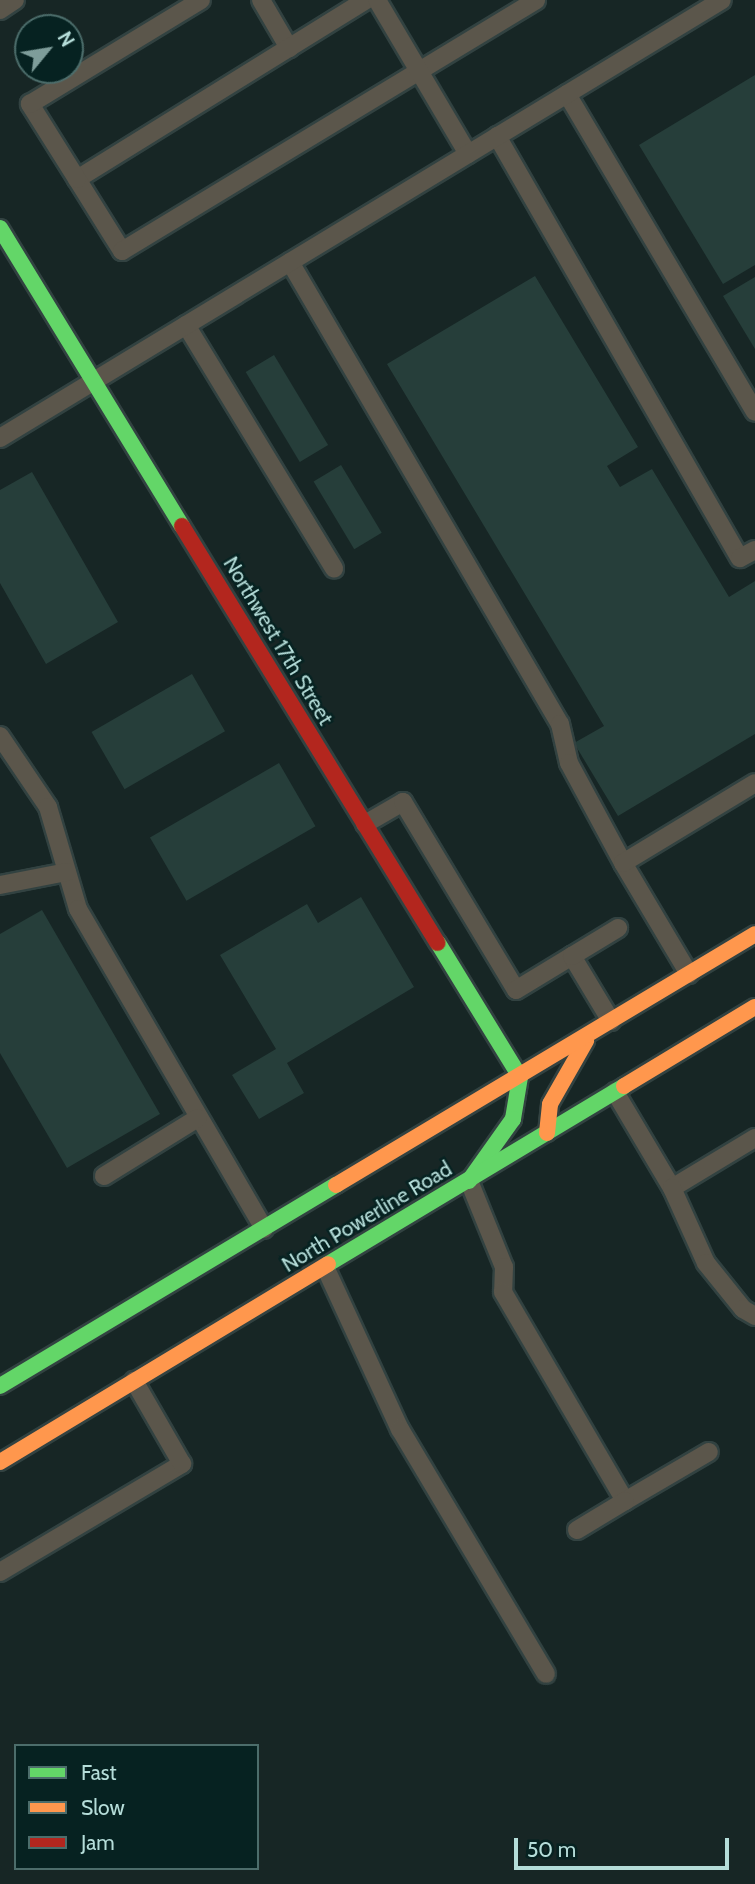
<!DOCTYPE html>
<style>
body{margin:0}
#map{position:relative;width:755px;height:1884px;overflow:hidden;background:#172625;font-family:Cabin,sans-serif}
div>[style]{position:absolute}
[style*='--x']{left:calc(var(--x)*1px);top:calc(var(--y)*1px);width:calc(var(--w)*1px);rotate:calc(var(--a)*1deg)}
.building>*{inset:0;background:#263e3a;transform-origin:0 0}
.roads{filter:drop-shadow(2px 0 #324241) drop-shadow(-2px 0 #324241) drop-shadow(0 2px #324241) drop-shadow(0 -2px #324241)}
.lane>*{height:18px;margin:-9px;padding:0 9px;transform-origin:9px;border-radius:9px;background:#5b564b}
.fast>*{height:16px;margin:-8px;padding:0 8px;transform-origin:8px;border-radius:8px;background:#63d668}
.slow>*{height:16px;margin:-8px;padding:0 8px;transform-origin:8px;border-radius:8px;background:#ff974d}
.jam>*{height:16px;margin:-8px;padding:0 8px;transform-origin:8px;border-radius:8px;background:#b3261e}
span{translate:-50% -50%;white-space:nowrap;text-align:center;line-height:1.15;-webkit-text-stroke:5px #062221;paint-order:stroke}
.street-label{font-size:21px;color:#b5ddd9}
.legend{position:absolute;left:14px;top:1744px;width:245px;height:126px;box-sizing:border-box;background:#062221;border:2px solid #4c6d6b;margin:0;padding:9px 12px;list-style:none;font-size:21px;color:#b5ddd9}
.legend li{display:flex;align-items:center;gap:14px;height:35px}
.legend b{width:35px;border:2px solid #4c6d6b}
.north{position:absolute;left:14px;top:14px;width:70px;height:70px;box-sizing:border-box;background:#062221;border:2px solid #4c6d6b;border-radius:50%;rotate:60deg;font-size:19px;font-weight:700;line-height:28px;text-align:center;color:#b5ddd9}
.north::after{content:'';display:block;margin:auto;width:24px;height:32px;background:#7e9d9a;clip-path:polygon(50% 0,100% 100%,50% 72%,0 100%)}
.scale{position:absolute;left:514px;top:1838px;width:215px;height:32px;box-sizing:border-box;border:4px solid #b5ddd9;border-top:0;padding-left:9px;font-size:21px;line-height:24px;white-space:nowrap;color:#b5ddd9;-webkit-text-stroke:5px #062221;paint-order:stroke}
</style>
<div id="map">
<div class="building">
<div style="clip-path:polygon(755px 75px,755px 265px,723px 284px,639px 145px)"></div>
<div style="clip-path:polygon(535px 276px,638px 447px,607px 466px,620px 487px,652px 469px,729px 597px,755px 581px,755px 734px,618px 816px,574px 743px,604px 726px,387px 364px)"></div>
<div style="clip-path:polygon(755px 277px,755px 349px,723px 296px)"></div>
<div style="left:274px;top:355px;width:105px;height:33px;rotate:59deg"></div>
<div style="left:341px;top:465px;width:79px;height:32px;rotate:59deg"></div>
<div style="clip-path:polygon(32px 472px,118px 622px,46px 664px,0 583px,0 490px)"></div>
<div style="left:192px;top:674px;width:66px;height:116px;rotate:60deg"></div>
<div style="left:279px;top:763px;width:73px;height:149px;rotate:60deg"></div>
<div style="clip-path:polygon(361px 897px,414px 987px,287px 1063px,304px 1093px,259px 1119px,232px 1075px,276px 1049px,220px 955px,307px 904px,318px 923px)"></div>
<div style="clip-path:polygon(42px 910px,160px 1114px,67px 1168px,0 1053px,0 934px)"></div>
</div>
<div class="roads">
<div class="lane">
<div style="--x:261;--y:0;--w:56;--a:59.7"></div>
<div style="--x:366;--y:0;--w:340;--a:148.2"></div>
<div style="--x:77;--y:179;--w:85;--a:58"></div>
<div style="--x:122;--y:251;--w:484;--a:-31.2"></div>
<div style="--x:377;--y:0;--w:179;--a:59.4"></div>
<div style="--x:0;--y:10;--w:18;--a:-34"></div>
<div style="--x:567;--y:94;--w:369;--a:59.4"></div>
<div style="--x:497;--y:136;--w:487;--a:60.1"></div>
<div style="--x:740;--y:558;--w:17;--a:-28"></div>
<div style="--x:77;--y:179;--w:89;--a:-122.1"></div>
<div style="--x:30;--y:104;--w:200;--a:-31.3"></div>
<div style="--x:290;--y:262;--w:535;--a:59.7"></div>
<div style="--x:560;--y:724;--w:40;--a:77"></div>
<div style="--x:569;--y:763;--w:114;--a:61.6"></div>
<div style="--x:186;--y:325;--w:285;--a:58.7"></div>
<div style="--x:0;--y:438;--w:844;--a:-31.24"></div>
<div style="--x:0;--y:736;--w:86;--a:55.9"></div>
<div style="--x:48;--y:807;--w:106;--a:73.6"></div>
<div style="--x:78;--y:909;--w:370;--a:59.8"></div>
<div style="--x:365;--y:824;--w:44;--a:-30.1"></div>
<div style="--x:403;--y:802;--w:219;--a:59"></div>
<div style="--x:516;--y:990;--w:66;--a:-31.3"></div>
<div style="--x:0;--y:885;--w:68;--a:-11"></div>
<div style="--x:689;--y:974;--w:129;--a:-120.7"></div>
<div style="--x:623;--y:863;--w:154;--a:-31.2"></div>
<div style="--x:611;--y:1021;--w:76;--a:-121"></div>
<div style="--x:572;--y:956;--w:54;--a:-31.3"></div>
<div style="--x:615;--y:1092;--w:112;--a:59.3"></div>
<div style="--x:672;--y:1188;--w:97;--a:-31.1"></div>
<div style="--x:104;--y:1176;--w:110;--a:-31.7"></div>
<div style="--x:469;--y:1181;--w:93;--a:67.9"></div>
<div style="--x:504;--y:1267;--w:25;--a:92"></div>
<div style="--x:503;--y:1292;--w:242;--a:59.7"></div>
<div style="--x:625;--y:1501;--w:97;--a:-30.3"></div>
<div style="--x:672;--y:1188;--w:82;--a:65.6"></div>
<div style="--x:706;--y:1263;--w:59;--a:51.2"></div>
<div style="--x:743;--y:1309;--w:14;--a:30"></div>
<div style="--x:325;--y:1267;--w:179;--a:65.2"></div>
<div style="--x:400;--y:1429;--w:285;--a:59.2"></div>
<div style="--x:577;--y:1530;--w:56;--a:-31.1"></div>
<div style="--x:0;--y:1572;--w:212;--a:-30.7"></div>
<div style="--x:182;--y:1464;--w:96;--a:-120"></div>
</div>
<div class="fast">
<div style="--x:0;--y:228;--w:349;--a:58.6"></div>
<div style="--x:438;--y:943;--w:157;--a:58.5"></div>
<div style="--x:520;--y:1077;--w:43;--a:99.5"></div>
<div style="--x:513;--y:1119;--w:76;--a:125.4"></div>
<div style="--x:328;--y:1264;--w:345;--a:-31"></div>
<div style="--x:0;--y:1386;--w:392;--a:-30.9"></div>
</div>
<div class="slow">
<div style="--x:624;--y:1086;--w:153;--a:-31.1"></div>
<div style="--x:547;--y:1133;--w:29;--a:-84"></div>
<div style="--x:550;--y:1104;--w:73;--a:-60.3"></div>
<div style="--x:336;--y:1185;--w:488;--a:-30.9"></div>
<div style="--x:0;--y:1462;--w:383;--a:-31.1"></div>
</div>
<div class="jam">
<div style="--x:182;--y:526;--w:489;--a:58.5"></div>
</div>
</div>
<div class="street-label">
<span style="left:278px;top:641px;rotate:59deg">Northwest 17th Street</span>
<span style="left:367px;top:1217px;rotate:-31deg">North Powerline Road</span>
</div>
<ul class="legend">
<li><b style="height:9px;background:#63d668"></b>Fast</li>
<li><b style="height:9px;background:#ff974d"></b>Slow</li>
<li><b style="height:9px;background:#b3261e"></b>Jam</li>
</ul>
<div class="north">N</div>
<div class="scale">50 m</div>
</div>
